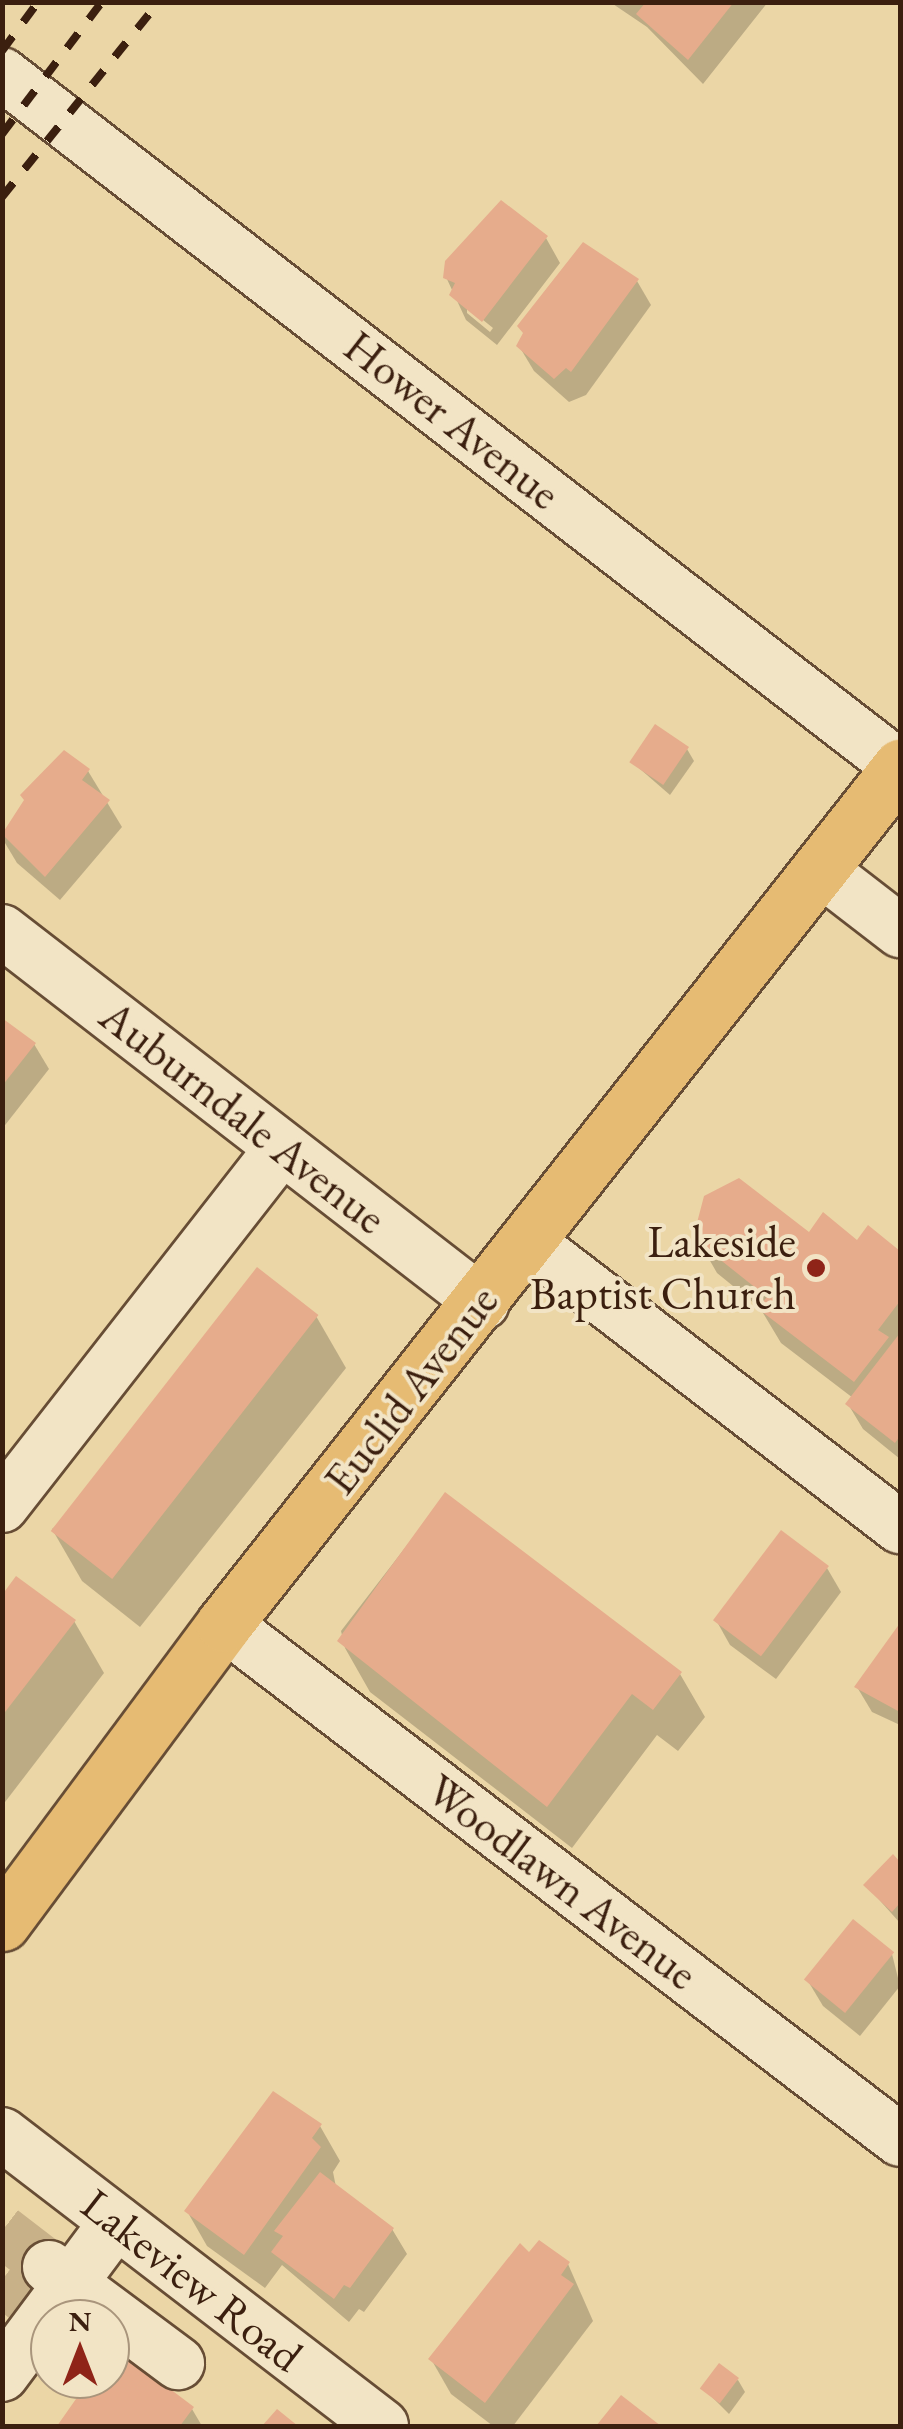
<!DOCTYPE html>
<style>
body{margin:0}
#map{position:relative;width:903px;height:2429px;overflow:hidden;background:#ebd6a6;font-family:"EB Garamond",serif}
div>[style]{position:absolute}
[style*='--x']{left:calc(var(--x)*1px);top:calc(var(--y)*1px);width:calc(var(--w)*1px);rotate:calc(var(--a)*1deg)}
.shadow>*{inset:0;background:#0003}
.building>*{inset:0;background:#e6ac8c;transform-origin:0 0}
.minor-tunnel>*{height:52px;margin-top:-26px;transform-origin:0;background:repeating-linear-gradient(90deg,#c8b188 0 52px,transparent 0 78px)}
.roads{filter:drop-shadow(2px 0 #674d35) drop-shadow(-2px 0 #674d35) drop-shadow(0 2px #674d35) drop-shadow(0 -2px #674d35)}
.minor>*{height:52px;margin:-26px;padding:0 26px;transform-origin:26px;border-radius:26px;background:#f2e4c5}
.major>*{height:55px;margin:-27.5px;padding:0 27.5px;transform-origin:27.5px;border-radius:27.5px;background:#e6bb73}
.rail>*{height:8px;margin-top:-4px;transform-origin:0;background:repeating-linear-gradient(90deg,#3b1f0f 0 18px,transparent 0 36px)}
.dots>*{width:28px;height:28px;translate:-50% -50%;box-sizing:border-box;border:5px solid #f2e4c5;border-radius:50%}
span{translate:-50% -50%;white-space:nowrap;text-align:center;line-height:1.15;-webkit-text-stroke:8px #f2e4c5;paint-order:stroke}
.street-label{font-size:45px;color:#3b1f0f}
.poi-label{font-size:45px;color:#3b1f0f}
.right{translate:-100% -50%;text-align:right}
.frame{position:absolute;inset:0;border:5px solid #3b1f0f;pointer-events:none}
.north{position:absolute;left:30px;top:2299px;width:100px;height:100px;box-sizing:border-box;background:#f2e4c5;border:2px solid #a9957c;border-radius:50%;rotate:0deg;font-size:28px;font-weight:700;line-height:40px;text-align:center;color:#3b1f0f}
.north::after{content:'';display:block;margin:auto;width:35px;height:45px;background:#8f2418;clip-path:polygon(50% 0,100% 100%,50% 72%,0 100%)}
</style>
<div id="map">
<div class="shadow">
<div style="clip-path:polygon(610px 2px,768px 2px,703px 84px,647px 27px)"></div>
<div style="clip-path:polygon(evenodd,546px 238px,560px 263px,497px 345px,466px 320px,446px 277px,546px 238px,467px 307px,493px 328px,490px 332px,467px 313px,467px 307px)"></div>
<div style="clip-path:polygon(637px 281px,651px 305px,586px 395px,569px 402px,534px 371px,519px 346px,525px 335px)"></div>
<div style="clip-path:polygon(687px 749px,694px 761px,670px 795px,632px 762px)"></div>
<div style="clip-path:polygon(88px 771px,122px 827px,60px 900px,17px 863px,2px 838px,26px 801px)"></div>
<div style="clip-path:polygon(2px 1021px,34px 1044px,49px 1069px,2px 1129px)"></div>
<div style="clip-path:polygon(706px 1198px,810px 1236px,857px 1244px,869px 1229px,900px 1254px,900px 1459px,863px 1429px,848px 1404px,853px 1398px,781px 1343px,760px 1308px,717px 1273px,697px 1238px)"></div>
<div style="clip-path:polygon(316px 1316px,346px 1368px,140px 1627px,82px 1581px,52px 1529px)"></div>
<div style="clip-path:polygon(445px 1496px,680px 1674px,705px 1717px,678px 1751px,657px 1735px,572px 1848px,370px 1692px,345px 1648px,341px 1631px)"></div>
<div style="clip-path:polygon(827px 1568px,841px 1592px,776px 1679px,730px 1645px,716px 1620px)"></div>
<div style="clip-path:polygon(2px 1599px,74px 1621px,104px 1673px,2px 1806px)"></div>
<div style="clip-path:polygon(900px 1627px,900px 1725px,872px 1712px,857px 1687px)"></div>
<div style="clip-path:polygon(893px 1858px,900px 1865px,900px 1923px,866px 1885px)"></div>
<div style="clip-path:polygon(892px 1954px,900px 1986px,860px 2036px,823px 2006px,808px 1981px)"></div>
<div style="clip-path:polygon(320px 2126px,340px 2161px,333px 2172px,336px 2187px,392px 2229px,407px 2254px,364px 2312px,359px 2309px,349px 2322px,282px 2265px,265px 2288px,207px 2246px,187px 2211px)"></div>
<div style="clip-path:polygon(568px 2264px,593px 2321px,513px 2426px,493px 2426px,451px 2394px,431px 2359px)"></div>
<div style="clip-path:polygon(114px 2350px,192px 2409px,202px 2426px,60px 2426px,93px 2379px,110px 2379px)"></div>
<div style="clip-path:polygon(738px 2380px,745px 2392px,729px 2414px,704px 2389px)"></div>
</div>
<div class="building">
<div style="clip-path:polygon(646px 2px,734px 2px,688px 60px,636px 14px)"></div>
<div style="clip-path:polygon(501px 200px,548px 236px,482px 322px,449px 295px,455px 283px,443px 278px,445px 261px)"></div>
<div style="clip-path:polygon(583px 242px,639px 279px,571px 372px,566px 368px,554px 379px,516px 346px,523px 333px,517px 326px)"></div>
<div style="left:655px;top:724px;width:41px;height:46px;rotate:34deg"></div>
<div style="clip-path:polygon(64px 750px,90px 769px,82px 780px,110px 800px,45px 877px,2px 834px,24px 800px,20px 795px)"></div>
<div style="clip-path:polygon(2px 1018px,36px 1043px,2px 1086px)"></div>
<div style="clip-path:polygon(739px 1178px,809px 1232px,823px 1212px,857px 1240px,868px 1225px,900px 1251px,900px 1301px,878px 1330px,889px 1337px,854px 1382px,757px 1308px,767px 1297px,693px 1238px,704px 1196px)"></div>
<div style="left:257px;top:1267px;width:78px;height:335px;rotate:38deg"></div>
<div style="clip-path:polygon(900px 1333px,900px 1436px,895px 1443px,845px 1404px)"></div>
<div style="clip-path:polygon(445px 1492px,682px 1672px,653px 1710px,632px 1694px,547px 1807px,337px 1641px)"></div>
<div style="left:781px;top:1530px;width:60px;height:113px;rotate:37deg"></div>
<div style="clip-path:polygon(16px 1576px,76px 1620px,2px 1716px,2px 1595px)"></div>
<div style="clip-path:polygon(900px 1623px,900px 1708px,898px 1711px,854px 1687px)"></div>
<div style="clip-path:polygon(893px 1854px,900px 1862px,900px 1903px,892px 1912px,863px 1885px)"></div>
<div style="left:853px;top:1919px;width:53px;height:78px;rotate:39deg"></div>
<div style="clip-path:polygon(273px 2091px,322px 2124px,312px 2138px,321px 2147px,244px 2255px,184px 2211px)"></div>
<div style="clip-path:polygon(320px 2172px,394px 2228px,350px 2288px,344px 2285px,334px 2299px,271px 2252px,283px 2236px,274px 2231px)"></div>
<div style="clip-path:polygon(539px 2240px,570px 2262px,561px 2275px,574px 2284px,485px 2403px,428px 2359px,520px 2243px,529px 2252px)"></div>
<div style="clip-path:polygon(113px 2346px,194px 2407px,180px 2426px,57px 2426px,90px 2379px,110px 2379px)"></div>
<div style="left:719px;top:2363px;width:25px;height:32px;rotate:37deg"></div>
<div style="clip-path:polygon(621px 2395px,661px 2426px,596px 2426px)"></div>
<div style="clip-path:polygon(277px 2409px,298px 2426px,262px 2426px)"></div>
</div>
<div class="minor-tunnel">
<div style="--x:2;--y:2231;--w:59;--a:37.5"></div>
<div style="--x:2;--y:2280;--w:31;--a:37"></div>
</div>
<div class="roads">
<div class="minor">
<div style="--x:2;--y:74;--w:1134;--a:37.66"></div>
<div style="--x:821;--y:870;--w:100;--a:37.7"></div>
<div style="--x:2;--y:931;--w:608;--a:37.72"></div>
<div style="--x:527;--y:1241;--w:470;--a:37.5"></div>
<div style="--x:2;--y:1506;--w:454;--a:-52"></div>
<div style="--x:224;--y:1624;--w:850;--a:37.35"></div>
<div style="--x:2;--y:2134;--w:479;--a:37.5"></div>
<div style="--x:49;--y:2267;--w:161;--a:36.7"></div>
<div style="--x:2;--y:2375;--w:191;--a:-53.3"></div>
</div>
<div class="major">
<div style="--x:2;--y:1923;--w:372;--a:-53.4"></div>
<div style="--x:224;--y:1624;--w:1092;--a:-51.73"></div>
</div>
</div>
<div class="rail">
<div style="--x:2;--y:51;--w:61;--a:-53.7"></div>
<div style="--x:2;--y:134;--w:166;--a:-52.9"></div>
<div style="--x:2;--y:197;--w:250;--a:-51.2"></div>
</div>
<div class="dots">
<div style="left:816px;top:1268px;background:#8f2418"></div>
</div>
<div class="street-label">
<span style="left:452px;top:420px;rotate:38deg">Hower Avenue</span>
<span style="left:243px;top:1117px;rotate:38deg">Auburndale Avenue</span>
<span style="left:411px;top:1390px;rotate:-52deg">Euclid Avenue</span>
<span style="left:562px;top:1882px;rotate:37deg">Woodlawn Avenue</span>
<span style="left:192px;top:2280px;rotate:38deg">Lakeview Road</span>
</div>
<div class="poi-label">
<span class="right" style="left:796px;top:1268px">Lakeside<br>Baptist Church</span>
</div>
<div class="frame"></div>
<div class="north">N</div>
</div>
